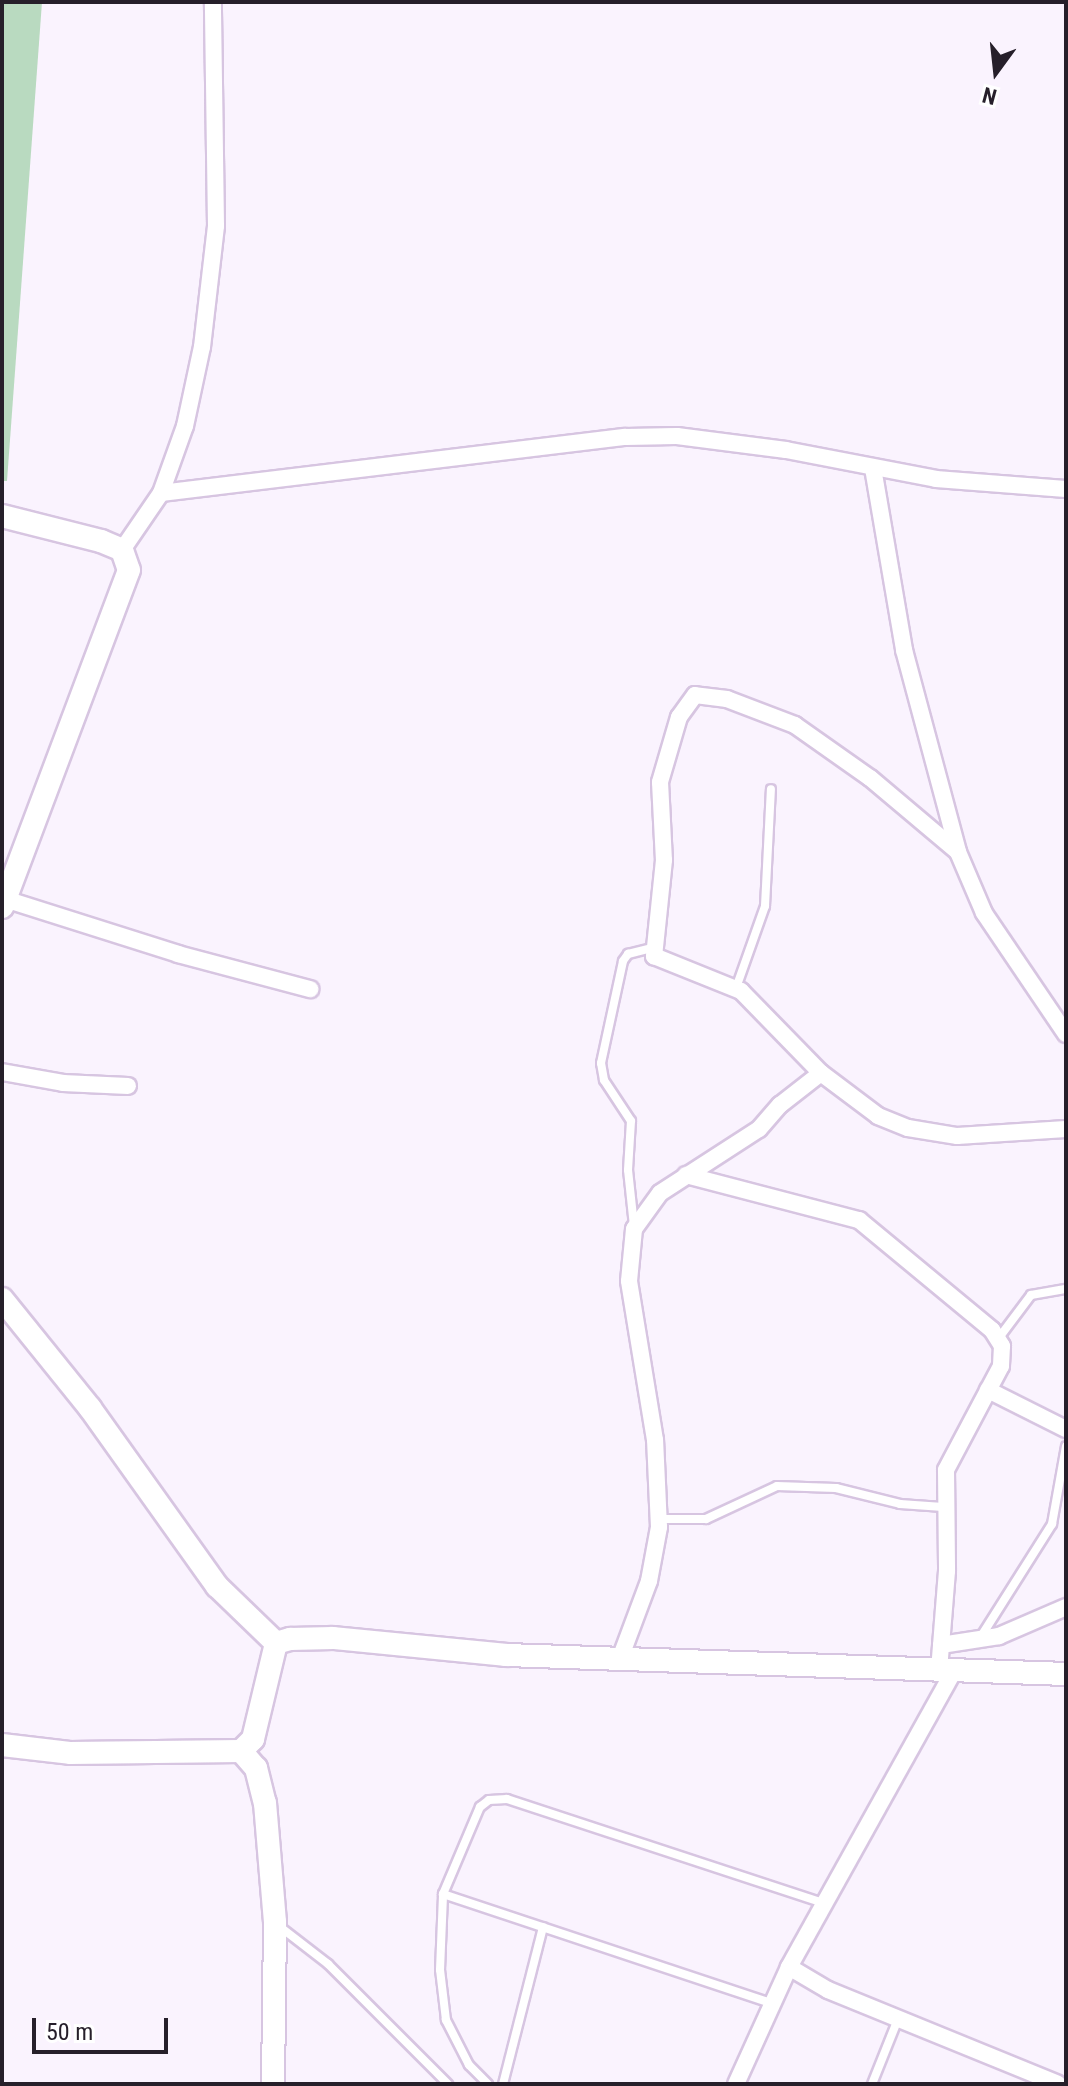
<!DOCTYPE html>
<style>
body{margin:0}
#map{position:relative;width:1068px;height:2086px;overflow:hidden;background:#faf3fe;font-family:"Roboto Condensed",sans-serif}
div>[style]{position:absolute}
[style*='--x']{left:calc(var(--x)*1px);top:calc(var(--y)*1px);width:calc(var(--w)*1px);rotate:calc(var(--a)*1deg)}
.green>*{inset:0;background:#b9dac0}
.roads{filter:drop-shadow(2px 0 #d7c5e1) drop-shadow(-2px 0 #d7c5e1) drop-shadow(0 2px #d7c5e1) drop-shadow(0 -2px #d7c5e1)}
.lane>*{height:8px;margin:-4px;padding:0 4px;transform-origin:4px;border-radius:4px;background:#fff}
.street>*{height:16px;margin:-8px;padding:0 8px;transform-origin:8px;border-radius:8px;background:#fff}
.secondary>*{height:22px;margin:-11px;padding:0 11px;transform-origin:11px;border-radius:11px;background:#fff}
span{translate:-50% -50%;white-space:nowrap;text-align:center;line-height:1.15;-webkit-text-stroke:6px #fff;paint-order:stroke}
.frame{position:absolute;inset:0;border:4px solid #261f2a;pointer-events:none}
.north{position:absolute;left:956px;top:32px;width:80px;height:80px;-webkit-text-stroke:6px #fff;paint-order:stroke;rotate:195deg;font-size:22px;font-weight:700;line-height:32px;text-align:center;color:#261f2a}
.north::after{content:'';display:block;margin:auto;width:28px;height:36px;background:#261f2a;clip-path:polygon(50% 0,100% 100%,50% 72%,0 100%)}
.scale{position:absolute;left:32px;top:2018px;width:136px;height:36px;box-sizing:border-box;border:4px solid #261f2a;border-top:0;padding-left:10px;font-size:24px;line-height:28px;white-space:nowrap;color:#261f2a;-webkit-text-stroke:6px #fff;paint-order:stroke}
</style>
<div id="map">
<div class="green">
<div style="clip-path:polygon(2px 2px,42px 2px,7px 481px,2px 481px)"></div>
</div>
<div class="roads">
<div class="lane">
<div style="--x:736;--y:988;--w:87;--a:-70.5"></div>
<div style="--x:765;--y:906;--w:117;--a:-87.1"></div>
<div style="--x:634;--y:1226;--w:56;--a:-96.1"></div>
<div style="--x:628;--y:1170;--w:49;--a:-86.5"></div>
<div style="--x:631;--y:1121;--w:49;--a:-123.4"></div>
<div style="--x:604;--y:1080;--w:17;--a:-100"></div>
<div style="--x:601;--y:1063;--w:104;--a:-77.8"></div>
<div style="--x:623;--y:961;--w:9;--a:-54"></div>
<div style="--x:628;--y:954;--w:25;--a:-14"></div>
<div style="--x:998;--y:1339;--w:55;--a:-53.1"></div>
<div style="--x:1031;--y:1295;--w:36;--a:-10"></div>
<div style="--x:659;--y:1519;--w:47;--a:0"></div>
<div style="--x:706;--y:1519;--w:78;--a:-24.9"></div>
<div style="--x:777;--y:1486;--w:59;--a:1.9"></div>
<div style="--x:836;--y:1488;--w:66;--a:14"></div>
<div style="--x:900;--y:1504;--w:43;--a:4"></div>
<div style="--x:980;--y:1638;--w:135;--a:-57.7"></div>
<div style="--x:1052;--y:1524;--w:79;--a:-79.8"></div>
<div style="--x:443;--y:1894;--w:345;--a:18.4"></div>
<div style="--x:279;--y:1926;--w:62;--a:37.8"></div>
<div style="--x:328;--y:1964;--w:170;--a:45"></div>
<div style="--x:488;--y:2084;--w:27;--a:-135"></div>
<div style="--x:469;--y:2065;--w:51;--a:-117.1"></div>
<div style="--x:446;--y:2020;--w:50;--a:-96.8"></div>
<div style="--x:440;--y:1970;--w:76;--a:-87.7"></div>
<div style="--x:443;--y:1894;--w:95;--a:-67"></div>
<div style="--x:480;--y:1807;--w:11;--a:-38"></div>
<div style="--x:489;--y:1800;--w:18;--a:-3"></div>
<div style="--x:507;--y:1799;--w:333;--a:18.2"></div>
<div style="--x:503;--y:2084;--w:162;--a:-75.7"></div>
<div style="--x:872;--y:2084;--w:70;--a:-68.2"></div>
</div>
<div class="street">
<div style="--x:873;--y:468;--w:185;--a:80.3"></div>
<div style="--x:904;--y:650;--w:209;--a:75"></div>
<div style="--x:958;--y:852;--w:66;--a:66.9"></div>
<div style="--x:984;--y:913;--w:146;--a:55.9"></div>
<div style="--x:161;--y:493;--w:468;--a:-6.9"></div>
<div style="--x:626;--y:437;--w:51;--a:-1.1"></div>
<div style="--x:677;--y:436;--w:110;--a:7.3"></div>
<div style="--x:786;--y:450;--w:153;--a:10.9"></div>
<div style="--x:936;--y:479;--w:130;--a:4.4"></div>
<div style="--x:122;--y:550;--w:69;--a:-55.6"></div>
<div style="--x:161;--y:493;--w:71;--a:-70.3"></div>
<div style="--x:185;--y:426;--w:81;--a:-77.9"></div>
<div style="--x:202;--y:347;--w:122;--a:-83.4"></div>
<div style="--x:216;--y:226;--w:224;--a:-90.8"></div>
<div style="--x:958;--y:852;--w:115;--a:-139.9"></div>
<div style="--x:870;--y:778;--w:92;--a:-144.8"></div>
<div style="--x:795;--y:725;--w:73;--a:-159.1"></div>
<div style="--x:727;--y:699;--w:32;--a:-173"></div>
<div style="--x:695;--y:695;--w:27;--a:126"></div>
<div style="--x:679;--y:717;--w:68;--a:106.3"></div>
<div style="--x:660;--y:782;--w:78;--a:87.1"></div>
<div style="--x:664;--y:860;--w:97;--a:95.9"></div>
<div style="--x:654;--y:956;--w:94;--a:21.9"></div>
<div style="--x:741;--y:991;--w:115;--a:45.7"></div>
<div style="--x:821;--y:1073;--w:71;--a:37"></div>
<div style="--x:878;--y:1116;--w:32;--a:22"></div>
<div style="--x:908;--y:1128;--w:50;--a:9.3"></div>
<div style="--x:957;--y:1136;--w:109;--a:-3.7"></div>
<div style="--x:5;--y:899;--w:182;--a:17.6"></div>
<div style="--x:178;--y:954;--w:137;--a:14.9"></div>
<div style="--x:2;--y:1072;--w:62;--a:10.2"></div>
<div style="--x:63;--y:1083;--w:65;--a:2.6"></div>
<div style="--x:686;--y:1175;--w:179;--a:14.6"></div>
<div style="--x:859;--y:1220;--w:173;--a:39.6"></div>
<div style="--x:992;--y:1330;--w:19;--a:58"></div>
<div style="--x:1002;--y:1346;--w:20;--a:93"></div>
<div style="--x:1001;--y:1366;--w:118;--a:117.9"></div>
<div style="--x:946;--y:1470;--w:101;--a:89.4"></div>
<div style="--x:947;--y:1571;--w:99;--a:94.6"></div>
<div style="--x:988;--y:1390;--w:87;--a:26.6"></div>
<div style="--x:941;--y:1645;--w:59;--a:-8.8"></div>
<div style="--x:999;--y:1636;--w:73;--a:-23.4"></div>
<div style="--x:621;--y:1656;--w:80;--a:-69.5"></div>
<div style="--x:649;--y:1581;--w:55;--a:-79.5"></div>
<div style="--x:659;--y:1527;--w:87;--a:-92.6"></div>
<div style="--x:655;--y:1440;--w:161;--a:-99.3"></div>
<div style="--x:629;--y:1281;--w:52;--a:-84.5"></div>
<div style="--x:634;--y:1229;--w:44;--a:-54.2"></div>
<div style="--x:660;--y:1193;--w:118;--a:-32.9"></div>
<div style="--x:759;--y:1129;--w:32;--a:-49"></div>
<div style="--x:780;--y:1105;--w:52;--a:-38"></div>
<div style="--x:789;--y:1967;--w:339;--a:-60.9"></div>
<div style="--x:736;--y:2084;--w:128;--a:-65.6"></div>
<div style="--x:789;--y:1967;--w:45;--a:30.5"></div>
<div style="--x:828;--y:1990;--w:248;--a:22.2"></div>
</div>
<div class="secondary">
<div style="--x:2;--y:516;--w:102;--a:14.2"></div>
<div style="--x:101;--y:541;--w:23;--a:23"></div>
<div style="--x:122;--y:550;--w:21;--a:71"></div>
<div style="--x:129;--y:570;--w:360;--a:110.6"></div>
<div style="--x:2;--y:1299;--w:140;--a:51.1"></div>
<div style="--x:90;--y:1408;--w:219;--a:54.5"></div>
<div style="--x:217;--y:1586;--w:82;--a:44"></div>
<div style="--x:2;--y:1745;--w:68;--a:6.7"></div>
<div style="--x:70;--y:1753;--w:171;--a:-0.7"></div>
<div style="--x:241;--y:1751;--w:17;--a:-45"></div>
<div style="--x:253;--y:1739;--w:99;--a:-76.5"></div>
<div style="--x:276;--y:1643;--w:15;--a:-16"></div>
<div style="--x:290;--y:1639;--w:43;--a:-1.3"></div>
<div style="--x:333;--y:1638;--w:174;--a:5.6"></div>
<div style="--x:506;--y:1655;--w:560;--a:1.94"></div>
<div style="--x:241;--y:1751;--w:23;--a:49"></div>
<div style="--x:256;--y:1768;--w:36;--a:76"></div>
<div style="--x:265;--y:1803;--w:119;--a:85.2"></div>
<div style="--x:275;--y:1922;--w:162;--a:90.7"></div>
</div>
</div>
<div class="frame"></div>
<div class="north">N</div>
<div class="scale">50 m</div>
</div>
